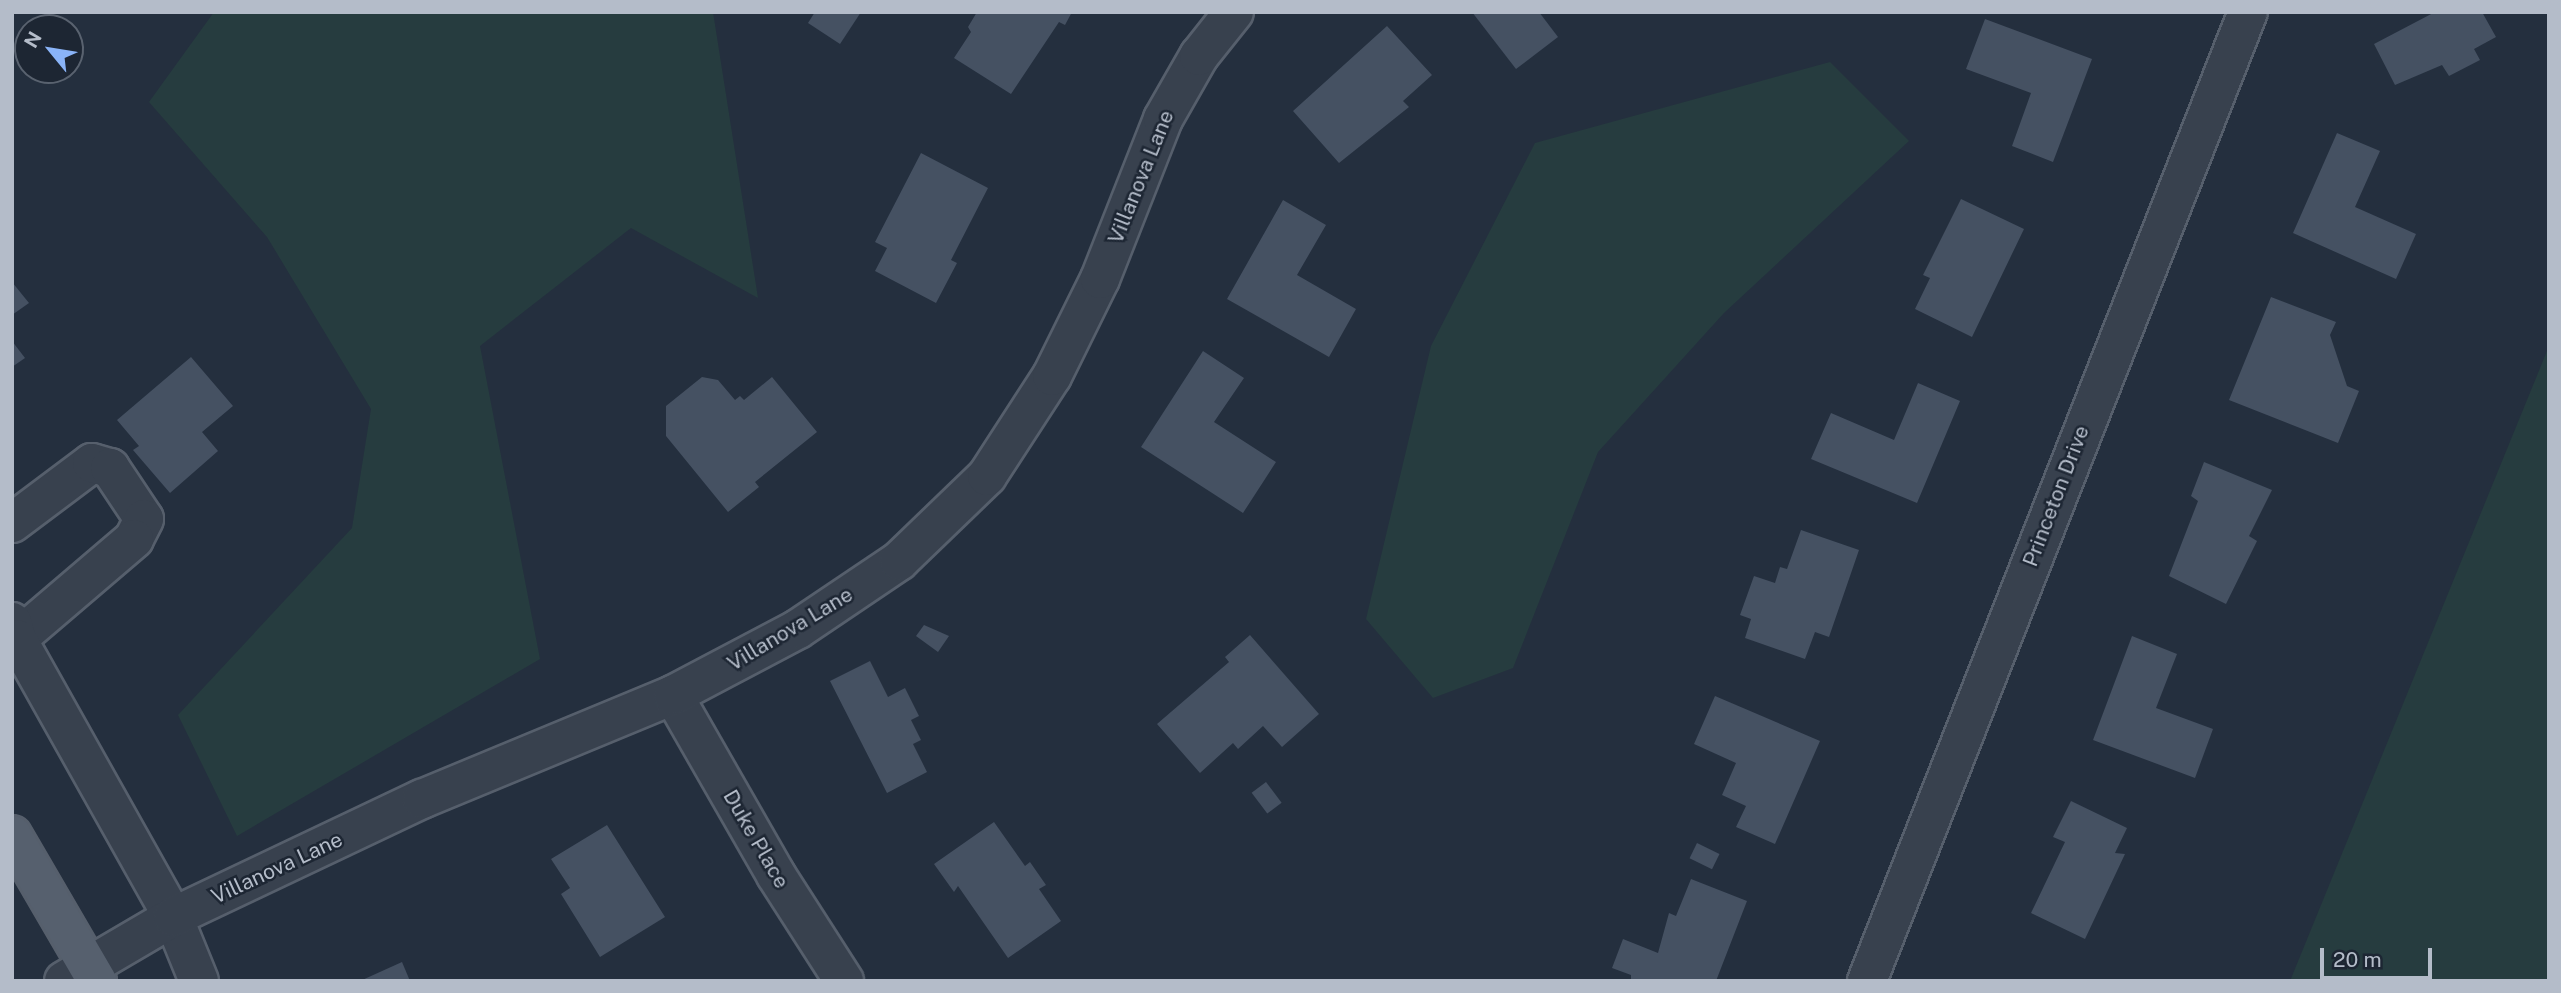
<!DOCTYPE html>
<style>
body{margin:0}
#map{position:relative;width:2561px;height:993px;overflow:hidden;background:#242f3e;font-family:"Public Sans",sans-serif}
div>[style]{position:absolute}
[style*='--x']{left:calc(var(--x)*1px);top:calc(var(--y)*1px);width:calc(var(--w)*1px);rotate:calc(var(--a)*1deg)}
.green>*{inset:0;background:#263c3f}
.building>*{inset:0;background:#455162;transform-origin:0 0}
.roads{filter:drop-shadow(2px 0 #565f6c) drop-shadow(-2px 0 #565f6c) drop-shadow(0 2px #565f6c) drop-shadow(0 -2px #565f6c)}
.minor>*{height:38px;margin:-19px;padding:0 19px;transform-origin:19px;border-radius:19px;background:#38414e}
.major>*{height:38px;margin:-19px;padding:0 19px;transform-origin:19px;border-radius:19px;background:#56606e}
span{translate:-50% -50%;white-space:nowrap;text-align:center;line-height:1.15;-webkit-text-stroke:5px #1d2633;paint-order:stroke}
.street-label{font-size:21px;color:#b4bcc9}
.frame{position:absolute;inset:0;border:14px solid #b4bcc9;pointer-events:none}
.north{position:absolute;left:14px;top:14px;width:70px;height:70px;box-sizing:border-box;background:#1d2633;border:2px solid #59626f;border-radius:50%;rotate:300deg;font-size:19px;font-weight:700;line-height:28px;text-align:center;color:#b4bcc9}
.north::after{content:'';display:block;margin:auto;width:24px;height:32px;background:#8ab4f8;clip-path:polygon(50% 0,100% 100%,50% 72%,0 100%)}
.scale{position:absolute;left:2320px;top:948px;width:112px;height:32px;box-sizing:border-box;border:4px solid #b4bcc9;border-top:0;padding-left:9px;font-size:21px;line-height:24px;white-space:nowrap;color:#b4bcc9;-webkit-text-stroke:5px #1d2633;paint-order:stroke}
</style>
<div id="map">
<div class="green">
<div style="clip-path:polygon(214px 12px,713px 12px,758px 298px,631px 228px,480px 346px,540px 659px,237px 836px,178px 715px,352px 528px,371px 409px,267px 237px,149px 102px)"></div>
<div style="clip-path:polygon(1830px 62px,1909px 141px,1724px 313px,1598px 452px,1513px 668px,1433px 698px,1366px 619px,1431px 346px,1535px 143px)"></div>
<div style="clip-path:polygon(2549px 346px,2549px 981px,2290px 981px)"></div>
</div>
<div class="building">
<div style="clip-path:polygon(815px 12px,861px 12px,840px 44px,808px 23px)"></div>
<div style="clip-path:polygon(977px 12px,1072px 12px,1065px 25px,1059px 22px,1011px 94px,954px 58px,971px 32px,968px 27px)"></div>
<div style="clip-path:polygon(1472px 12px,1539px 12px,1558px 37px,1516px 69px)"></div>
<div style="clip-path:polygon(2435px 12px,2482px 12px,2496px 37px,2474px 49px,2480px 60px,2449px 76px,2442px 65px,2395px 85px,2374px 44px)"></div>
<div style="clip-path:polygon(1985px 19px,2092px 59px,2053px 162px,2012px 146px,2031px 93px,1966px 69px)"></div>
<div style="clip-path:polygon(1387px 26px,1432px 75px,1403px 101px,1409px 107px,1339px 163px,1293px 111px)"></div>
<div style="clip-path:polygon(2337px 133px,2380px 151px,2355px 207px,2416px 234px,2396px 279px,2293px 233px)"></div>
<div style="clip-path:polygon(921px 153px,988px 188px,951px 260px,957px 263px,936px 303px,875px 271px,887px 248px,875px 242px)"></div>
<div style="clip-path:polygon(1961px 199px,2024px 229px,1972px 337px,1915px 309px,1930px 278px,1923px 275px)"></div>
<div style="clip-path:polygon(1283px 200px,1326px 225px,1297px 275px,1356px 309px,1329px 357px,1227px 299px)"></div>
<div style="clip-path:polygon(12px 282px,29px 303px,12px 315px)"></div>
<div style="clip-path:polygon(2271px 297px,2336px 322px,2330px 335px,2347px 386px,2359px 391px,2338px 443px,2229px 400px)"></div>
<div style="clip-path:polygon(12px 341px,25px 358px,12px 367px)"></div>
<div style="clip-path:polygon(1203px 351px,1244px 378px,1214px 422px,1276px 462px,1243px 513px,1141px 447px)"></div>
<div style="clip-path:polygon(191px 357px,233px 406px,202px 432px,218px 451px,170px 493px,133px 450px,139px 446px,117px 420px)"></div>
<div style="clip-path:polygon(702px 377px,718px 380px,735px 400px,740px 396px,744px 400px,772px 377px,817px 432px,755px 482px,759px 487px,728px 512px,666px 436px,666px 406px)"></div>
<div style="clip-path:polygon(1918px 383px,1960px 401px,1917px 503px,1811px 459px,1831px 413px,1894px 440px)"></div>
<div style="clip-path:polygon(2204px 462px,2272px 490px,2249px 536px,2257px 541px,2226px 604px,2169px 576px,2198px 501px,2191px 496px)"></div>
<div style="clip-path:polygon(1801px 530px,1859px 550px,1829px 637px,1815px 632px,1805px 659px,1745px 638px,1751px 619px,1740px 615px,1754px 576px,1775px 583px,1780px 567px,1787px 569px)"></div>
<div style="clip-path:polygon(924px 625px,949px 636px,938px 652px,916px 636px)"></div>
<div style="clip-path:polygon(1250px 635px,1319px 714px,1282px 747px,1263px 726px,1238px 749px,1233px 743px,1200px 773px,1157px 724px,1229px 662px,1225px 657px)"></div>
<div style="clip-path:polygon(2132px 636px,2177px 654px,2156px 708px,2213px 729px,2195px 778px,2093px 740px)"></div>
<div style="clip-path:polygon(870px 661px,888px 697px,905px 688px,919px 716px,911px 720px,921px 740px,913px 744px,927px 772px,887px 793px,830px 681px)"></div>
<div style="clip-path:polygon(1715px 696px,1820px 741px,1775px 844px,1736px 827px,1746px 806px,1722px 795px,1736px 763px,1694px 744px)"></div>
<div style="left:1266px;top:782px;width:26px;height:18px;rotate:53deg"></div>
<div style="clip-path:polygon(2071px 801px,2127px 828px,2115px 853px,2125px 854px,2085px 939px,2031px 913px,2065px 842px,2053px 837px)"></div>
<div style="clip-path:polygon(994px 822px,1025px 866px,1030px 862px,1046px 885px,1039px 889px,1061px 921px,1008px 958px,958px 886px,954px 892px,934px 864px)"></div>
<div style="clip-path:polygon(607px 825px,665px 917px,600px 957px,561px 894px,570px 888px,551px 859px)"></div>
<div style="left:1697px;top:843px;width:25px;height:17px;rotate:26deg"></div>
<div style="clip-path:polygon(1691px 879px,1747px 901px,1716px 981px,1631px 981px,1631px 975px,1612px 968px,1623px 939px,1658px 953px,1669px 913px,1676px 916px)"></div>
<div style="clip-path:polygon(402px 962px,410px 981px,360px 981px)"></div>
</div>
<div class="roads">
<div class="minor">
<div style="--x:12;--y:523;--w:100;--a:-36.9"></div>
<div style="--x:92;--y:463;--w:19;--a:16"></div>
<div style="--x:110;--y:468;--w:61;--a:56.3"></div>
<div style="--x:144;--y:519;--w:22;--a:117"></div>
<div style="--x:134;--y:539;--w:154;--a:139.5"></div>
<div style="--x:12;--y:622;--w:18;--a:74"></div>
<div style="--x:17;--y:639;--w:319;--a:60.7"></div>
<div style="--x:173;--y:917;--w:69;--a:67.9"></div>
<div style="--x:673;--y:695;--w:207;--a:60.2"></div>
<div style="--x:776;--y:875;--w:126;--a:57.3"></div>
<div style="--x:64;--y:981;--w:126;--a:-30.4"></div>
<div style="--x:173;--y:917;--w:276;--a:-25.4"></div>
<div style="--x:422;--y:799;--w:272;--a:-22.5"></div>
<div style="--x:673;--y:695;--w:141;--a:-27.8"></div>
<div style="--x:798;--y:629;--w:122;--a:-34"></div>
<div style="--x:899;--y:561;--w:122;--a:-44"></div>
<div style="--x:987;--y:476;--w:119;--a:-57"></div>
<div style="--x:1052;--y:376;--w:108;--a:-63.7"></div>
<div style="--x:1100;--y:279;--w:172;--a:-68.5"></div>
<div style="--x:1163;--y:119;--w:73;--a:-60.3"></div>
<div style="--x:1199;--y:56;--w:56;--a:-51.5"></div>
<div style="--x:1867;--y:981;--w:1041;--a:-68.54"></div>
</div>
<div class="major">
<div style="--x:12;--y:835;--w:169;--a:59.8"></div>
</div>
</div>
<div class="street-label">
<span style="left:1141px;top:177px;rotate:-68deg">Villanova Lane</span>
<span style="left:2056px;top:496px;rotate:-69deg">Princeton Drive</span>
<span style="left:790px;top:629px;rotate:-31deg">Villanova Lane</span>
<span style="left:756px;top:839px;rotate:60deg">Duke Place</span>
<span style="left:277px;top:868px;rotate:-25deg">Villanova Lane</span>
</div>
<div class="frame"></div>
<div class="north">N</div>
<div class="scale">20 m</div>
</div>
